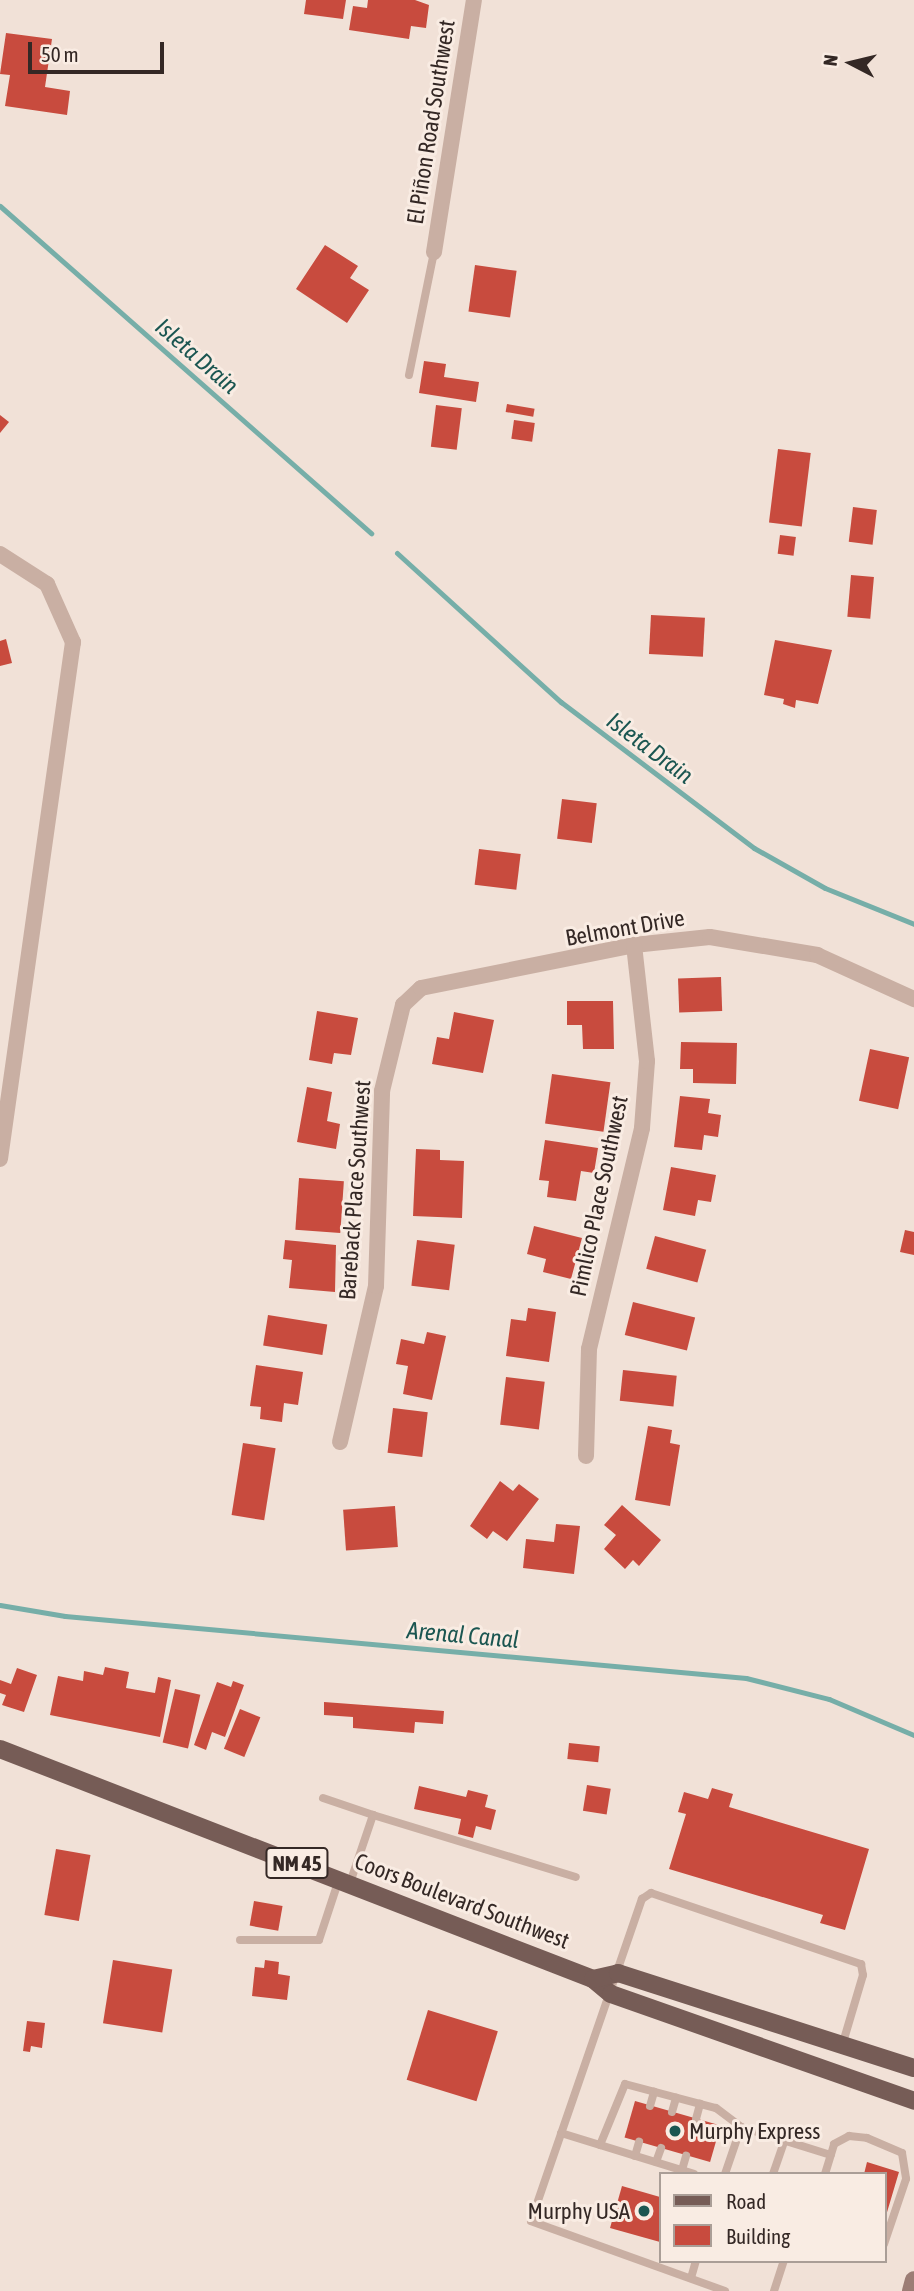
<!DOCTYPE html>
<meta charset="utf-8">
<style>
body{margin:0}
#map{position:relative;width:914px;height:2291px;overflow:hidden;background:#f1e1d7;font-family:"Asap Condensed",sans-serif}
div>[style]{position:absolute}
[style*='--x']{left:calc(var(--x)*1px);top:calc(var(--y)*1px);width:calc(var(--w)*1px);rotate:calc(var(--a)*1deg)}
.stream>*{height:5px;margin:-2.5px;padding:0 2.5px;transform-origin:2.5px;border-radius:2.5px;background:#76aea8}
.building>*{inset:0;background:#c84b3e;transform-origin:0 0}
.service>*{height:8px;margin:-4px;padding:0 4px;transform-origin:4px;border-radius:4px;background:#c9afa3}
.minor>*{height:16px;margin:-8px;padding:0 8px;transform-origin:8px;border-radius:8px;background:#c9afa3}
.secondary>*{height:18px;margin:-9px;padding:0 9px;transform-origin:9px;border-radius:9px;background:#9c7d75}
.primary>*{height:18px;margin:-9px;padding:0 9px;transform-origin:9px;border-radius:9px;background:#765c56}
.dots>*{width:19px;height:19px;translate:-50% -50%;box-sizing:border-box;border:4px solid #f9ece3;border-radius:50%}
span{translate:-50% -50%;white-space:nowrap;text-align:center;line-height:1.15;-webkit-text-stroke:6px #f9ece3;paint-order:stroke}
.shield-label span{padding:2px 5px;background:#f9ece3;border:2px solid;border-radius:5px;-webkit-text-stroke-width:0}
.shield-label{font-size:21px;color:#342825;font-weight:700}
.street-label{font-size:23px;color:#342825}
.poi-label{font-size:23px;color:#342825}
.left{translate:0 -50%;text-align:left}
.right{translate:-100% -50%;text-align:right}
.water-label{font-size:24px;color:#1b5651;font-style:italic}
.legend{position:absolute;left:659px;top:2172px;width:228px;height:91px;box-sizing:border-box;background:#f9ece3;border:2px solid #aa9e97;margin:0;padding:9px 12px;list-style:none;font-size:21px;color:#342825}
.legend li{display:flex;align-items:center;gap:14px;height:35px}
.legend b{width:35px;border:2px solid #aa9e97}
.north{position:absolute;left:816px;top:28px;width:70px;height:70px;-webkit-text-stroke:5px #f9ece3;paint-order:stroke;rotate:277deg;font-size:19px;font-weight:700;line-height:28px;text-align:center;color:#342825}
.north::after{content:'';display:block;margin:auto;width:24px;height:32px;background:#342825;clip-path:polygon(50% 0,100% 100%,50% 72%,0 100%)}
.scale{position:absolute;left:28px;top:42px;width:136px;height:32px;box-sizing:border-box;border:4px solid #342825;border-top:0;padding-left:9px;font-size:21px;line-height:24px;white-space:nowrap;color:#342825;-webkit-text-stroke:5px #f9ece3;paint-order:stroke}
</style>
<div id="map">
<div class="stream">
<div style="--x:0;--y:206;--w:495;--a:41.4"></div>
<div style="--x:397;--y:553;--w:222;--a:42.3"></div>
<div style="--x:561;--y:702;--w:242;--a:37.1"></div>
<div style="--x:754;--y:848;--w:81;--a:29.4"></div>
<div style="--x:825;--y:888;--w:96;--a:22"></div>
<div style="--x:0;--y:1605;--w:66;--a:9.6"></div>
<div style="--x:65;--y:1616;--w:684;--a:5.2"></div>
<div style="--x:746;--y:1678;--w:86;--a:14.2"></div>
<div style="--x:829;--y:1699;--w:92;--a:23"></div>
</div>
<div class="building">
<div style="clip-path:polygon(306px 0,346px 0,343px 19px,304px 14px)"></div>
<div style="clip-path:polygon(368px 0,415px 0,429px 5px,426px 28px,411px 26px,409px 39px,349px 30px,353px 6px,367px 8px)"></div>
<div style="clip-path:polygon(6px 33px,52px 39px,45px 87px,70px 91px,67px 115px,5px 106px,10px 75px,0 74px)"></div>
<div style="clip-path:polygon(325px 245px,358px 266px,350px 278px,369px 290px,347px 323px,296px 289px)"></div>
<div style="left:475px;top:265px;width:42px;height:47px;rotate:8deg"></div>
<div style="clip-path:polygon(424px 361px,446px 364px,444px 377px,479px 382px,476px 402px,419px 393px)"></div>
<div style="left:507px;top:404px;width:28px;height:8px;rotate:10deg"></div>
<div style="left:436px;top:405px;width:26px;height:42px;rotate:7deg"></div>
<div style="clip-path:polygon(0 415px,9px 422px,0 433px)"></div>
<div style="left:514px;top:420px;width:21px;height:19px;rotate:8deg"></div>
<div style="left:778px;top:449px;width:33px;height:74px;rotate:7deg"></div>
<div style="left:853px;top:507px;width:24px;height:35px;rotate:7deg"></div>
<div style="left:780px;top:535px;width:16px;height:19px;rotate:7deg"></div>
<div style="left:851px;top:575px;width:23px;height:42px;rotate:5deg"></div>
<div style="left:651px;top:615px;width:54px;height:39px;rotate:3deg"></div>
<div style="clip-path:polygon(6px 639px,12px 663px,0 666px,0 641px)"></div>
<div style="clip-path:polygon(775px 640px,832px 650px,818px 704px,796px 700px,795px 708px,783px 704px,784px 699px,764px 695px)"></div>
<div style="left:562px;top:799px;width:35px;height:40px;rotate:7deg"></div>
<div style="left:479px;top:849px;width:42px;height:36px;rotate:7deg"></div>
<div style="left:721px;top:977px;width:34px;height:43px;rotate:88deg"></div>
<div style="clip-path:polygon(567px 1001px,613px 1001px,614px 1049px,583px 1049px,582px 1025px,567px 1025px)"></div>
<div style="clip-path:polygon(317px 1011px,358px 1018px,351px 1055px,334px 1053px,332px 1064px,309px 1060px)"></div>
<div style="clip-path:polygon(454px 1012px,494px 1020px,483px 1073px,432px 1064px,437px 1037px,449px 1039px)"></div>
<div style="clip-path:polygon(681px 1042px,737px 1043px,736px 1084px,693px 1083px,693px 1069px,680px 1069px)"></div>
<div style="left:870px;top:1049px;width:40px;height:53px;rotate:12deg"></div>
<div style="left:552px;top:1074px;width:59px;height:50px;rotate:8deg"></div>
<div style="clip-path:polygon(307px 1087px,332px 1092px,327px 1121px,340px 1124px,336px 1149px,297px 1142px)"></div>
<div style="clip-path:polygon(680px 1096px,710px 1099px,708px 1113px,721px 1115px,718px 1137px,704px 1135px,702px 1150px,674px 1147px)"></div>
<div style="clip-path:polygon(545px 1140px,598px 1148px,594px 1173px,581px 1171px,576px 1201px,547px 1197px,549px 1181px,539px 1180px)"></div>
<div style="clip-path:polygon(416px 1149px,440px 1150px,440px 1160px,464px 1161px,462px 1218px,413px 1216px)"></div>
<div style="clip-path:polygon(671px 1167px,716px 1175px,711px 1202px,698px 1200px,695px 1216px,663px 1210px)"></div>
<div style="left:299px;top:1178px;width:45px;height:52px;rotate:4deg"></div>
<div style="clip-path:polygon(534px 1226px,582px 1238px,571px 1279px,543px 1272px,546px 1259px,527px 1254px)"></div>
<div style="clip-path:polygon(905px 1230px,914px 1232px,914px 1255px,900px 1252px)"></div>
<div style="left:655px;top:1236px;width:53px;height:34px;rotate:15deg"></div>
<div style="clip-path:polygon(285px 1240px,336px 1245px,335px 1292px,289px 1288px,292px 1260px,283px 1259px)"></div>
<div style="left:417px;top:1240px;width:38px;height:46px;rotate:7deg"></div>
<div style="left:633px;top:1302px;width:64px;height:34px;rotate:14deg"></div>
<div style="clip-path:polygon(528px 1308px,556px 1312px,549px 1362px,506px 1356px,511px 1319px,526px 1321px)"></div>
<div style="left:268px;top:1315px;width:60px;height:31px;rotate:9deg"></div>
<div style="clip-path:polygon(427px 1332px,446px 1336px,432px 1400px,403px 1394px,408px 1366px,396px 1364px,401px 1339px,424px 1344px)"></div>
<div style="clip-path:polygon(256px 1365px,303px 1372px,298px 1405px,284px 1403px,282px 1422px,260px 1419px,261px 1407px,250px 1406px)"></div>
<div style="left:623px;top:1370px;width:54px;height:31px;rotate:6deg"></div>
<div style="left:506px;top:1377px;width:39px;height:48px;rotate:7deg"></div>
<div style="left:393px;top:1408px;width:35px;height:45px;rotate:7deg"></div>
<div style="clip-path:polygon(648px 1426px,672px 1430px,670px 1443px,680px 1445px,670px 1506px,635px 1500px)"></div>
<div style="left:243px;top:1443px;width:33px;height:73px;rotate:9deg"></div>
<div style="clip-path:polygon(500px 1481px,513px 1491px,519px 1484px,539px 1499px,507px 1541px,493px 1531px,487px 1539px,470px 1526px)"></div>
<div style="clip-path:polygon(622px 1505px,661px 1540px,639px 1566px,633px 1560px,625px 1569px,604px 1549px,616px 1535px,604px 1525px)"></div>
<div style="left:395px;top:1506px;width:41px;height:52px;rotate:86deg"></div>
<div style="clip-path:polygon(556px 1524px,580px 1526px,574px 1574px,523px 1568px,526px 1539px,554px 1542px)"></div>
<div style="clip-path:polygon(105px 1667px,129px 1672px,126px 1688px,155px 1693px,158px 1677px,171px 1680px,160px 1737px,50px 1715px,58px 1676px,83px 1681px,84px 1671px,103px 1675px)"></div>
<div style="clip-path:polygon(17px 1668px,37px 1675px,24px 1712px,2px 1705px,6px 1695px,0 1693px,0 1680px,11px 1684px)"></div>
<div style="clip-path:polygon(233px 1681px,244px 1685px,225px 1737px,212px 1732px,206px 1750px,194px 1745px,217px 1682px,231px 1687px)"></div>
<div style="left:175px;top:1689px;width:26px;height:55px;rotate:13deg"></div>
<div style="clip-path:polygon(324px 1702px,444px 1711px,443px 1724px,415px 1722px,414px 1733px,353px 1728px,353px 1717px,324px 1715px)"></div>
<div style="left:240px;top:1709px;width:22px;height:43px;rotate:22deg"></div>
<div style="left:569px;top:1743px;width:31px;height:16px;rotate:6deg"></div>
<div style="left:587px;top:1785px;width:24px;height:26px;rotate:9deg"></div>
<div style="clip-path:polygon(419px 1786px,466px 1797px,468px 1790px,488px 1795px,485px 1807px,496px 1810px,491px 1830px,476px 1826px,473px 1838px,458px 1834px,461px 1819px,414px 1809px)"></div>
<div style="clip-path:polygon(712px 1788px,733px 1794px,729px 1807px,869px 1849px,845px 1930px,820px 1923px,823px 1915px,669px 1869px,686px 1814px,678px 1812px,684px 1792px,708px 1799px)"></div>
<div style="left:56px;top:1849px;width:35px;height:67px;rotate:10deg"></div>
<div style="left:254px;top:1901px;width:29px;height:25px;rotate:10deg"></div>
<div style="left:113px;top:1960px;width:60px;height:64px;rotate:9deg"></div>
<div style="clip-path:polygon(265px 1960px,279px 1962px,278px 1974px,290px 1976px,287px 2000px,252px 1996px,255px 1967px,264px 1968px)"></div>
<div style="left:428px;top:2010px;width:73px;height:73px;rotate:17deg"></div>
<div style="clip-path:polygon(27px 2021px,45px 2023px,42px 2048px,31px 2046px,30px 2052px,23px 2051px)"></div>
<div style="left:635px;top:2101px;width:89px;height:38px;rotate:16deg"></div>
<div style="clip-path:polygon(867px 2162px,899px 2172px,885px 2219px,884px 2174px,864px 2174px)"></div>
<div style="clip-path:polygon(622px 2186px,660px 2197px,660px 2242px,610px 2228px)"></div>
</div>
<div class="service">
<div style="--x:409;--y:375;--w:126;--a:-78.5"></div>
<div style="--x:323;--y:1798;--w:53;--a:18.8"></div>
<div style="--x:350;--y:1883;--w:72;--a:-71.3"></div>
<div style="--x:373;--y:1815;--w:212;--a:17"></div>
<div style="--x:240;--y:1940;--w:79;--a:0"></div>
<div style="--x:319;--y:1940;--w:64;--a:-71.8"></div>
<div style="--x:650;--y:2106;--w:15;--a:-74"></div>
<div style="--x:672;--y:2112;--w:15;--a:-74"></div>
<div style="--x:696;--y:2119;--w:16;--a:-75"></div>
<div style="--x:561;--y:2133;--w:139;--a:17.1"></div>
<div style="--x:600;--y:2145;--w:66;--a:-67.7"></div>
<div style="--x:625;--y:2084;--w:94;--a:14.8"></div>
<div style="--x:716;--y:2108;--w:31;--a:37"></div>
<div style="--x:741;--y:2127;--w:94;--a:17.3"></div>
<div style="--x:635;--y:2156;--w:15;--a:-74"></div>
<div style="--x:656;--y:2162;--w:15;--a:-70"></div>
<div style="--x:682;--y:2170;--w:15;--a:-74"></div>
<div style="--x:725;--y:2174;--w:50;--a:-71.2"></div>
<div style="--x:773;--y:2174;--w:36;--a:-71"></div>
<div style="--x:825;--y:2174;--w:31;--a:-73"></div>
<div style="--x:834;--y:2144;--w:17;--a:-28"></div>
<div style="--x:849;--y:2136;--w:18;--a:6"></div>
<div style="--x:867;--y:2138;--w:38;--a:23"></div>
<div style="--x:902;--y:2153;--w:26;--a:81"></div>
<div style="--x:906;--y:2179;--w:69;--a:108.7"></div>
<div style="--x:691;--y:2278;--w:18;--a:-74"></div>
<div style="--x:725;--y:2291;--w:206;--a:-160.2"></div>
<div style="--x:531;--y:2221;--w:341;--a:-71"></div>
<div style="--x:642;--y:1899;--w:11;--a:-34"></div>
<div style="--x:651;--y:1893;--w:222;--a:18.7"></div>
<div style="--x:861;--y:1964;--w:11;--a:80"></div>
<div style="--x:863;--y:1975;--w:74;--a:106.5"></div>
<div style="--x:774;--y:2291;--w:32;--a:-72"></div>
</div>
<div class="minor">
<div style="--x:434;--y:252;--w:255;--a:-81"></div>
<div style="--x:0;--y:554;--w:56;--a:32.6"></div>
<div style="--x:47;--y:584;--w:64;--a:65.9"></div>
<div style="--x:73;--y:642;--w:522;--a:98.04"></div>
<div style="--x:340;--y:1442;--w:160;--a:-77"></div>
<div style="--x:376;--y:1286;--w:195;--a:-88.2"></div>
<div style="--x:382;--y:1091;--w:89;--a:-76.3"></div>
<div style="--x:403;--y:1005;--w:25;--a:-43"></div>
<div style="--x:421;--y:988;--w:217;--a:-11.4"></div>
<div style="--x:634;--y:945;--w:76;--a:-6"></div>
<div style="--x:710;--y:937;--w:109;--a:9.5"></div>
<div style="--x:817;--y:955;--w:107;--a:24.4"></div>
<div style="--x:586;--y:1456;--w:107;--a:-88.4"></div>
<div style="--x:589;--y:1349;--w:227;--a:-76.5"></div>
<div style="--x:642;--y:1128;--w:67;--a:-85.7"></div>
<div style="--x:647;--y:1061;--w:117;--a:-96.4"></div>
</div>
<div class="secondary">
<div style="--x:911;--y:2291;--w:11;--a:-75"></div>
</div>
<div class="primary">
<div style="--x:0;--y:1749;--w:636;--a:21.2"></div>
<div style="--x:593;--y:1979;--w:23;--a:40"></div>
<div style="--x:611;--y:1994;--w:321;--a:19.4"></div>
<div style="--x:593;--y:1979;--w:26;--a:-13"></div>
<div style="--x:618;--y:1973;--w:311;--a:17.8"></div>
</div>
<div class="dots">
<div style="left:675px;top:2131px;background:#1b5651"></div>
<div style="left:644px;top:2211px;background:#1b5651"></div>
</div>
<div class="shield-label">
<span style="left:297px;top:1863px">NM 45</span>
</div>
<div class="street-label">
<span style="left:431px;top:122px;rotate:-81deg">El Piñon Road Southwest</span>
<span style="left:625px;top:928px;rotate:-10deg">Belmont Drive</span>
<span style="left:355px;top:1190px;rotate:-86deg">Bareback Place Southwest</span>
<span style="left:599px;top:1196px;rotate:-78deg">Pimlico Place Southwest</span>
<span style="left:462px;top:1901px;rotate:21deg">Coors Boulevard Southwest</span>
</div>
<div class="poi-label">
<span class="left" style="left:689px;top:2131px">Murphy Express</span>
<span class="right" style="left:630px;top:2211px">Murphy USA</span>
</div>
<div class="water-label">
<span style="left:197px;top:356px;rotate:41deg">Isleta Drain</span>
<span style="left:650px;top:748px;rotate:37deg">Isleta Drain</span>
<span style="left:463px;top:1635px;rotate:5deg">Arenal Canal</span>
</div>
<ul class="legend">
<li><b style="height:9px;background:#765c56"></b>Road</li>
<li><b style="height:19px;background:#c84b3e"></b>Building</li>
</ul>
<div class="north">N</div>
<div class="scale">50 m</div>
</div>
